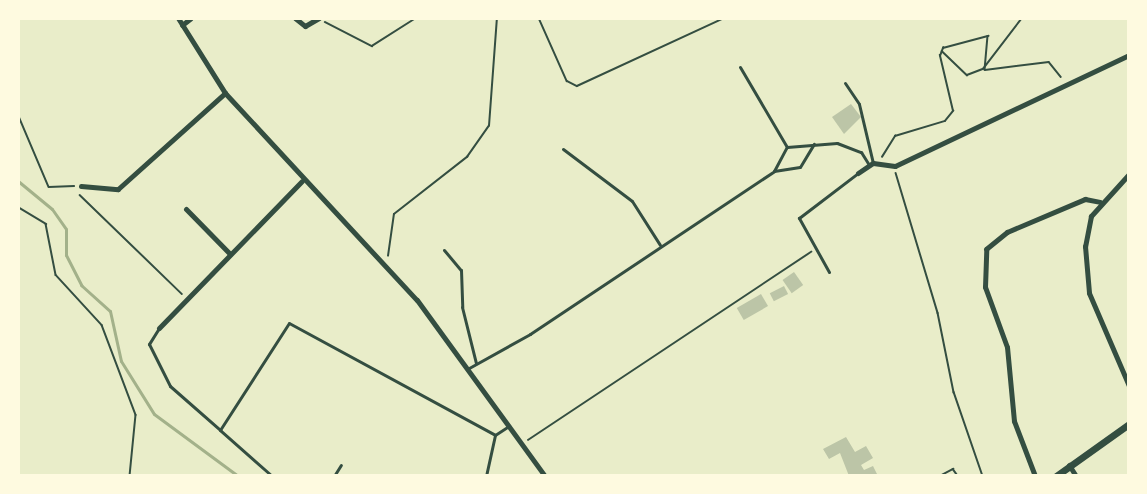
<!DOCTYPE html>
<style>
body{margin:0}
#map{position:relative;width:1147px;height:494px;overflow:hidden;background:#e9edc9;font-family:"Alegreya Sans",sans-serif}
div>[style]{position:absolute}
[style*='--x']{left:calc(var(--x)*1px);top:calc(var(--y)*1px);width:calc(var(--w)*1px);rotate:calc(var(--a)*1deg)}
.stream>*{height:3px;margin:-1.5px;padding:0 1.5px;transform-origin:1.5px;border-radius:1.5px;background:#a3b18a}
.building>*{inset:0;background:#bcc5a7;transform-origin:0 0}
.path>*{height:1.5px;margin:-0.75px;padding:0 0.75px;transform-origin:0.75px;border-radius:0.75px;background:#344e41}
.service>*{height:3px;margin:-1.5px;padding:0 1.5px;transform-origin:1.5px;border-radius:1.5px;background:#344e41}
.minor>*{height:5px;margin:-2.5px;padding:0 2.5px;transform-origin:2.5px;border-radius:2.5px;background:#344e41}
.tertiary>*{height:7px;margin:-3.5px;padding:0 3.5px;transform-origin:3.5px;border-radius:3.5px;background:#344e41}
span{translate:-50% -50%;white-space:nowrap;text-align:center;line-height:1.15;-webkit-text-stroke:4.5px #fefae0;paint-order:stroke}
.frame{position:absolute;inset:0;border:20px solid #fefae0;pointer-events:none}
</style>
<div id="map">
<div class="stream">
<div style="--x:18;--y:181;--w:44;--a:39.5"></div>
<div style="--x:52;--y:209;--w:24;--a:55"></div>
<div style="--x:66;--y:229;--w:26;--a:90"></div>
<div style="--x:66;--y:255;--w:34;--a:63"></div>
<div style="--x:81;--y:285;--w:39;--a:42"></div>
<div style="--x:110;--y:311;--w:51;--a:77.6"></div>
<div style="--x:121;--y:361;--w:62;--a:58.1"></div>
<div style="--x:154;--y:414;--w:104;--a:36.4"></div>
</div>
<div class="building">
<div style="clip-path:polygon(851px 104px,861px 117px,844px 134px,832px 117px)"></div>
<div style="left:794px;top:272px;width:16px;height:14px;rotate:55deg"></div>
<div style="left:784px;top:286px;width:9px;height:16px;rotate:63deg"></div>
<div style="left:761px;top:294px;width:14px;height:28px;rotate:60deg"></div>
<div style="clip-path:polygon(846px 437px,855px 452px,866px 446px,873px 458px,861px 465px,864px 470px,873px 466px,878px 476px,849px 476px,840px 453px,829px 459px,823px 449px)"></div>
</div>
<div class="path">
<div style="--x:539;--y:18;--w:69;--a:66"></div>
<div style="--x:567;--y:81;--w:11;--a:27"></div>
<div style="--x:577;--y:86;--w:162;--a:-24.8"></div>
<div style="--x:325;--y:22;--w:53;--a:27.1"></div>
<div style="--x:372;--y:46;--w:52;--a:-32.5"></div>
<div style="--x:942;--y:51;--w:35;--a:44"></div>
<div style="--x:967;--y:75;--w:17;--a:-21"></div>
<div style="--x:983;--y:69;--w:64;--a:-52.6"></div>
<div style="--x:18;--y:114;--w:79;--a:67"></div>
<div style="--x:49;--y:187;--w:25;--a:-2"></div>
<div style="--x:882;--y:157;--w:25;--a:-58"></div>
<div style="--x:895;--y:136;--w:52;--a:-16.7"></div>
<div style="--x:945;--y:121;--w:13;--a:-51"></div>
<div style="--x:953;--y:111;--w:57;--a:-103.3"></div>
<div style="--x:940;--y:56;--w:9;--a:-69"></div>
<div style="--x:943;--y:48;--w:47;--a:-14.9"></div>
<div style="--x:988;--y:36;--w:34;--a:95"></div>
<div style="--x:985;--y:70;--w:64;--a:-7.1"></div>
<div style="--x:1049;--y:62;--w:19;--a:51"></div>
<div style="--x:896;--y:173;--w:146;--a:73.3"></div>
<div style="--x:938;--y:313;--w:81;--a:78.6"></div>
<div style="--x:954;--y:392;--w:89;--a:71"></div>
<div style="--x:80;--y:195;--w:142;--a:44.1"></div>
<div style="--x:18;--y:207;--w:33;--a:31"></div>
<div style="--x:46;--y:224;--w:52;--a:78.9"></div>
<div style="--x:56;--y:275;--w:68;--a:47.4"></div>
<div style="--x:102;--y:325;--w:96;--a:69.3"></div>
<div style="--x:136;--y:415;--w:61;--a:95.6"></div>
<div style="--x:388;--y:256;--w:42;--a:-81.9"></div>
<div style="--x:394;--y:214;--w:93;--a:-38"></div>
<div style="--x:467;--y:157;--w:38;--a:-55"></div>
<div style="--x:489;--y:126;--w:108;--a:-85.8"></div>
<div style="--x:528;--y:440;--w:340;--a:-33.6"></div>
<div style="--x:940;--y:476;--w:15;--a:-28"></div>
<div style="--x:953;--y:469;--w:9;--a:54"></div>
</div>
<div class="service">
<div style="--x:740;--y:67;--w:93;--a:59.6"></div>
<div style="--x:845;--y:83;--w:25;--a:56"></div>
<div style="--x:859;--y:104;--w:61;--a:76.7"></div>
<div style="--x:563;--y:149;--w:86;--a:37"></div>
<div style="--x:632;--y:201;--w:52;--a:57.5"></div>
<div style="--x:774;--y:171;--w:26;--a:-9"></div>
<div style="--x:800;--y:167;--w:27;--a:-59"></div>
<div style="--x:444;--y:250;--w:26;--a:50"></div>
<div style="--x:461;--y:270;--w:37;--a:88"></div>
<div style="--x:462;--y:307;--w:58;--a:76"></div>
<div style="--x:829;--y:272;--w:62;--a:-119.1"></div>
<div style="--x:799;--y:218;--w:74;--a:-37.3"></div>
<div style="--x:159;--y:328;--w:19;--a:122"></div>
<div style="--x:149;--y:344;--w:47;--a:63.4"></div>
<div style="--x:170;--y:386;--w:67;--a:41.3"></div>
<div style="--x:469;--y:368;--w:70;--a:-29.1"></div>
<div style="--x:530;--y:334;--w:293;--a:-33.7"></div>
<div style="--x:774;--y:171;--w:27;--a:-62"></div>
<div style="--x:787;--y:147;--w:50;--a:-4.6"></div>
<div style="--x:837;--y:143;--w:26;--a:21"></div>
<div style="--x:861;--y:152;--w:15;--a:58"></div>
<div style="--x:272;--y:476;--w:69;--a:-138.5"></div>
<div style="--x:220;--y:430;--w:127;--a:-57.2"></div>
<div style="--x:289;--y:323;--w:234;--a:28.5"></div>
<div style="--x:495;--y:435;--w:17;--a:-33"></div>
<div style="--x:334;--y:476;--w:13;--a:-58"></div>
<div style="--x:486;--y:476;--w:42;--a:-77.6"></div>
</div>
<div class="minor">
<div style="--x:178;--y:18;--w:89;--a:57.9"></div>
<div style="--x:225;--y:93;--w:282;--a:47.2"></div>
<div style="--x:417;--y:300;--w:218;--a:54"></div>
<div style="--x:295;--y:18;--w:13;--a:39"></div>
<div style="--x:305;--y:26;--w:16;--a:-30"></div>
<div style="--x:182;--y:25;--w:11;--a:-38"></div>
<div style="--x:858;--y:173;--w:18;--a:-34"></div>
<div style="--x:873;--y:163;--w:22;--a:8"></div>
<div style="--x:895;--y:166;--w:259;--a:-25.4"></div>
<div style="--x:1129;--y:174;--w:57;--a:132.1"></div>
<div style="--x:1091;--y:216;--w:31;--a:101"></div>
<div style="--x:1085;--y:246;--w:47;--a:85.1"></div>
<div style="--x:1089;--y:293;--w:101;--a:66.7"></div>
<div style="--x:81;--y:186;--w:37;--a:5"></div>
<div style="--x:118;--y:189;--w:144;--a:-41.9"></div>
<div style="--x:186;--y:209;--w:63;--a:45.6"></div>
<div style="--x:159;--y:328;--w:205;--a:-45.8"></div>
<div style="--x:1069;--y:465;--w:13;--a:58"></div>
<div style="--x:1035;--y:476;--w:59;--a:-110.9"></div>
<div style="--x:1014;--y:421;--w:74;--a:-95.4"></div>
<div style="--x:1007;--y:347;--w:64;--a:-110.1"></div>
<div style="--x:985;--y:287;--w:38;--a:-88"></div>
<div style="--x:986;--y:249;--w:27;--a:-39"></div>
<div style="--x:1007;--y:232;--w:85;--a:-22.9"></div>
<div style="--x:1085;--y:199;--w:15;--a:11"></div>
</div>
<div class="tertiary">
<div style="--x:1056;--y:476;--w:90;--a:-35.5"></div>
</div>
<div class="frame"></div>
</div>
